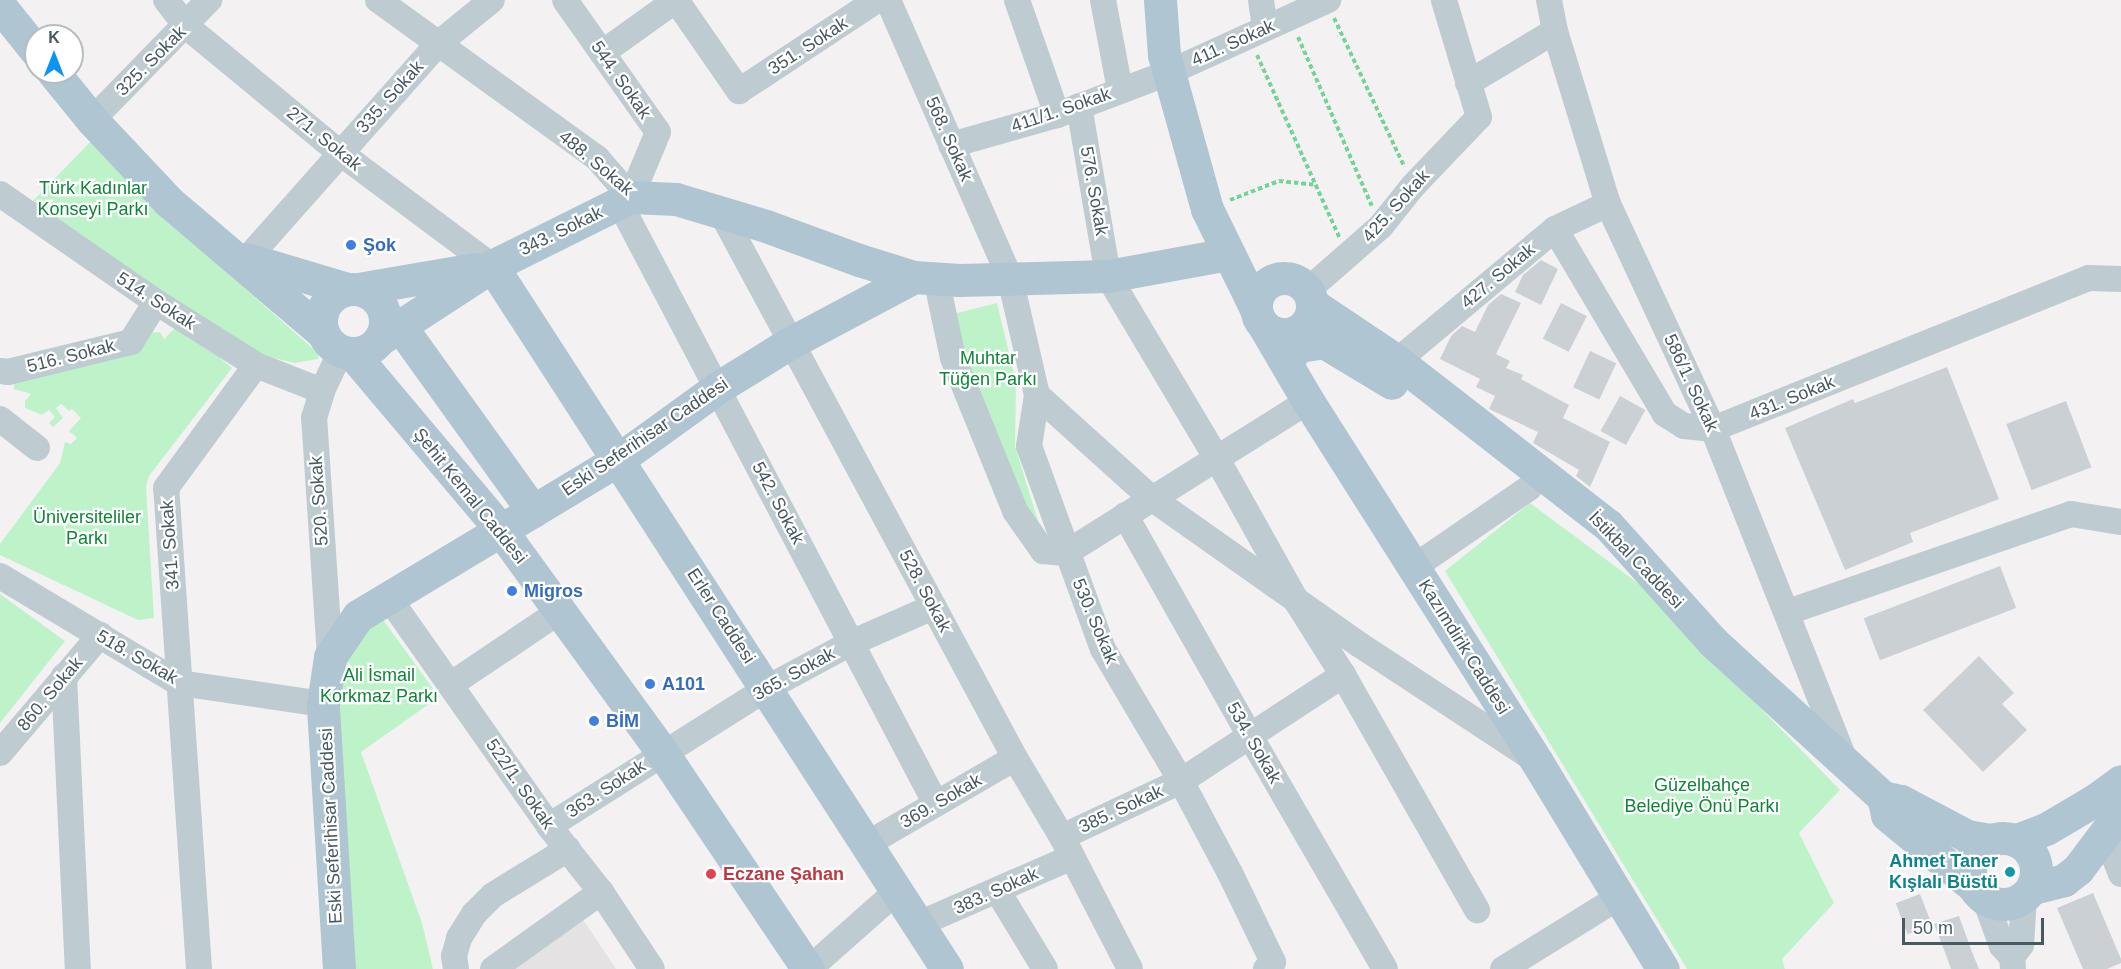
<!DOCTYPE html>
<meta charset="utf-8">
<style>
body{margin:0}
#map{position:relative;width:2121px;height:969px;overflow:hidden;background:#f4f1f2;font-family:Helvetica,sans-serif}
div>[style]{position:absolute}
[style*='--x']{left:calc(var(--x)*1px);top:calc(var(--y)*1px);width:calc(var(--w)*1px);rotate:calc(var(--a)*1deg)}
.education>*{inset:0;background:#e5e2e4}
.green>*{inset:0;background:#bef3ca}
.building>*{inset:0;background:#cbd0d4;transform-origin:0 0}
.path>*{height:4px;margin-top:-2px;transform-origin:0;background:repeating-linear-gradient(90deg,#73d595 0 4.5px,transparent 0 7.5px)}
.minor>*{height:26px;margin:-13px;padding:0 13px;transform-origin:13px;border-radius:13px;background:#beccd2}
.major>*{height:33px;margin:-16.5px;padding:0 16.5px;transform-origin:16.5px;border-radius:16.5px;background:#afc6d2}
.major>.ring{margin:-16.5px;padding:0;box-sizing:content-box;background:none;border:33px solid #afc6d2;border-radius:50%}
.dots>*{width:16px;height:16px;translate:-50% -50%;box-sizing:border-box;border:3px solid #fff;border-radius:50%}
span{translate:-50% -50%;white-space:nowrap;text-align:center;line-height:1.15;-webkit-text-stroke:4.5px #fff;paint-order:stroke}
.street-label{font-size:18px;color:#475961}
.park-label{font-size:18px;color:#108538}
.shop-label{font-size:18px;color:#366cbe;font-weight:700}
.left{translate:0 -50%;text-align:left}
.culture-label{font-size:18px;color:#0d838f;font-weight:700}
.right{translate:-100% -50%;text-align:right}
.health-label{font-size:18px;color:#be3a42;font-weight:700}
.north{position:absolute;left:24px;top:24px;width:60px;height:60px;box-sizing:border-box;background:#fff;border:2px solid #b5bdc0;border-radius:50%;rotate:0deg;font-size:16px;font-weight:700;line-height:24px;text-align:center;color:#475961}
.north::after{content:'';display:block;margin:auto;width:21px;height:27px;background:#0a95f5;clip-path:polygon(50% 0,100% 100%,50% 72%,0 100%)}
.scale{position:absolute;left:1902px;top:918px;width:142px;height:27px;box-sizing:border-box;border:3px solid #475961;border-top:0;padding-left:8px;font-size:18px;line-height:21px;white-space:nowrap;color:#475961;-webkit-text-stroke:4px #fff;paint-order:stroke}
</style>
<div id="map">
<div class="education">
<div style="clip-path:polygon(578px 912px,616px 969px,499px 969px)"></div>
</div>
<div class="green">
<div style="clip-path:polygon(93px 139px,165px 218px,319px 354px,318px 359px,295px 363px,261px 355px,29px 205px)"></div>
<div style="clip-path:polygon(997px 303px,1016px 382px,1015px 446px,1045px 544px,1042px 546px,949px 315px)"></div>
<div style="clip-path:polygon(175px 328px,218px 349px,220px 358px,232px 368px,149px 476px,146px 486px,154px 618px,138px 620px,0 555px,0 544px,60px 463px,65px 442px,71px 444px,77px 438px,69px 431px,81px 418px,72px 409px,69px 411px,61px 404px,56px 408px,63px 418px,53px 427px,49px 423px,55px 417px,49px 410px,42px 415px,25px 408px,25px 401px,31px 394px,14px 389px,14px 372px,146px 333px,160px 332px,164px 339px)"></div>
<div style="clip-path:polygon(1530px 503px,1643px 587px,1840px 790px,1799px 833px,1834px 903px,1782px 959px,1785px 969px,1687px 969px,1445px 571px)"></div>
<div style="clip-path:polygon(0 594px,65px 641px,0 723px)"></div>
<div style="clip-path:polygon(376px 610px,439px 697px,361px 752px,422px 923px,433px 969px,352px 969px,336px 693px,361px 620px)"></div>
</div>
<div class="building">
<div style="clip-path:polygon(1541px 260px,1558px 269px,1541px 305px,1515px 292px,1523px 275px)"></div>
<div style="clip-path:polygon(1501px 294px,1521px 303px,1496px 354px,1510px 361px,1506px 368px,1523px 375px,1521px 379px,1569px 405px,1563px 418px,1610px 442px,1590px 487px,1576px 476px,1579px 470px,1533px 443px,1538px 432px,1489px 409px,1495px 396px,1476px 387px,1480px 379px,1440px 359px,1451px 336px,1462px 326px,1475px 332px,1488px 305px)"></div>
<div style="left:1561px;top:303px;width:29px;height:40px;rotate:27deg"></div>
<div style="left:1590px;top:351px;width:29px;height:40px;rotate:25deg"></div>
<div style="clip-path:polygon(1947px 367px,1999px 499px,1910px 533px,1913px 542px,1845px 570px,1785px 428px,1853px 399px,1855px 403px)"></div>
<div style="left:1620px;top:396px;width:29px;height:40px;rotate:29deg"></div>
<div style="left:2066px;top:401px;width:71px;height:64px;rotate:69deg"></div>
<div style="left:2000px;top:566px;width:45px;height:146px;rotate:69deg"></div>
<div style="clip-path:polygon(1979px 656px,2014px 693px,2002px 704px,2027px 730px,1983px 772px,1923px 710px)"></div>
<div style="clip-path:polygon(2093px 893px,2121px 959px,2121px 963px,2107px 969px,2083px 969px,2057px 908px)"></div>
<div style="left:1920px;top:894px;width:33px;height:26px;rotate:69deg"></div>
<div style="clip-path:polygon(1959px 916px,1972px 952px,1979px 969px,1951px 969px,1946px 955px,1934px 924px)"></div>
</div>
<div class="path">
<div style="--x:1334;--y:18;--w:164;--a:64.7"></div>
<div style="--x:1298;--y:37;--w:184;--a:66.4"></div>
<div style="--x:1257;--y:55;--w:200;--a:65.7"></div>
<div style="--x:1230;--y:200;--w:53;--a:-21.2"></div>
<div style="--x:1279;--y:181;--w:36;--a:6"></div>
</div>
<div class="minor">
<div style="--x:166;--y:0;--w:33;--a:52"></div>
<div style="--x:186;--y:26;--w:198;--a:39.5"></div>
<div style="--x:339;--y:152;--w:191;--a:36.7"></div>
<div style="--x:378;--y:0;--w:270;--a:35.8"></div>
<div style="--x:597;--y:158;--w:52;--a:48.9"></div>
<div style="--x:631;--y:197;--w:70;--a:-67.4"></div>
<div style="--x:658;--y:132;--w:161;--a:-125.2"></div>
<div style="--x:676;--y:0;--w:111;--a:55.3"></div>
<div style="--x:739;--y:91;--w:165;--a:-33.4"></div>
<div style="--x:888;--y:0;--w:304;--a:66.3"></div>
<div style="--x:1010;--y:278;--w:120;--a:77"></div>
<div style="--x:1037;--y:395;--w:52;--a:98.9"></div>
<div style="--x:1029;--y:446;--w:216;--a:70"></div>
<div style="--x:1103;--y:649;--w:153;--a:59.4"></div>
<div style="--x:1181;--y:781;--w:104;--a:62"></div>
<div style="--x:1230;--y:873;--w:99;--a:64.2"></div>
<div style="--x:1273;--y:962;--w:10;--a:135"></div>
<div style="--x:1017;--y:0;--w:122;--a:70.8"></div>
<div style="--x:1103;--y:0;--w:92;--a:79.3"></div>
<div style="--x:1261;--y:0;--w:28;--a:82"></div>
<div style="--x:1549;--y:0;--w:32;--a:79"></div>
<div style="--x:1555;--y:31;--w:181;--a:73"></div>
<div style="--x:1608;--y:204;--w:248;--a:65"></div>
<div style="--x:1713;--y:429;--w:355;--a:68.3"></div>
<div style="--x:602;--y:53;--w:91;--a:-35.6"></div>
<div style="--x:1468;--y:83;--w:101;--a:-30.9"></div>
<div style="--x:1079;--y:106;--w:172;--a:80.3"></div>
<div style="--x:1108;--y:276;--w:211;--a:59.2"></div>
<div style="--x:1216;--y:457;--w:166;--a:60.8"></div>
<div style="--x:1297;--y:602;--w:86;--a:57.8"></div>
<div style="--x:1343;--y:675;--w:271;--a:60.3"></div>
<div style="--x:92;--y:120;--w:168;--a:-45.7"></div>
<div style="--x:951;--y:145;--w:110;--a:-15.8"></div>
<div style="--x:1057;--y:115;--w:121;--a:-20.8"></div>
<div style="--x:1170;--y:72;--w:174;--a:-24.5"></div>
<div style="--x:0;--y:194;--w:190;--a:34.7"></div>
<div style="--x:156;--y:302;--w:118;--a:32.2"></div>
<div style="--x:256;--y:365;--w:71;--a:21.5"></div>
<div style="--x:619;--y:202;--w:680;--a:62.23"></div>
<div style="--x:721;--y:212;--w:620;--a:61.7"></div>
<div style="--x:1015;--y:758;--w:92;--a:59.3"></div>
<div style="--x:1062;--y:837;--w:148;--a:62.7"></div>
<div style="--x:1555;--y:229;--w:215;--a:59.3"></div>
<div style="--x:1665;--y:414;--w:22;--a:32"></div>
<div style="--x:1684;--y:426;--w:29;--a:6"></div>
<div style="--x:1713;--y:429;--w:405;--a:-21.9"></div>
<div style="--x:2089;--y:278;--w:32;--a:2"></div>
<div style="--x:247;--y:259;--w:289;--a:-48.4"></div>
<div style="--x:439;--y:43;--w:68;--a:-39.1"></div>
<div style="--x:936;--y:278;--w:82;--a:78"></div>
<div style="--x:953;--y:358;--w:165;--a:67.9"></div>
<div style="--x:1015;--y:511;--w:49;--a:55"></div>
<div style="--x:1043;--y:551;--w:23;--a:5"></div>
<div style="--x:1066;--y:553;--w:286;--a:-32.1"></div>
<div style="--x:1308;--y:290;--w:97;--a:-41.2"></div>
<div style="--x:1381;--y:226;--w:51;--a:-51.3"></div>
<div style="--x:1413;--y:186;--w:95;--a:-46.3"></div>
<div style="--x:1479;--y:117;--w:122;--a:-106.7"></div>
<div style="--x:1397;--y:361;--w:206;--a:-39.9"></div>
<div style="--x:1555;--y:229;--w:59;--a:-25.3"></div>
<div style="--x:0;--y:371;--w:8;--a:7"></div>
<div style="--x:8;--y:372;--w:127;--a:-13.7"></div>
<div style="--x:131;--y:342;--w:47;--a:-58"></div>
<div style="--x:1037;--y:395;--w:152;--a:42.1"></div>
<div style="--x:1150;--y:497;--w:257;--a:35.2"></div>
<div style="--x:1360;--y:645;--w:206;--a:33.3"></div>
<div style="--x:0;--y:419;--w:47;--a:38.1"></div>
<div style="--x:1125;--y:515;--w:254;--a:60.5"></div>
<div style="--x:1250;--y:736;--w:269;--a:59.9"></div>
<div style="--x:1414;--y:567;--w:140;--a:-34.5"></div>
<div style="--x:0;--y:576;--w:209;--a:30.9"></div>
<div style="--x:179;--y:683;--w:146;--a:8.3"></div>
<div style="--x:389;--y:598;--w:279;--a:54.9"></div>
<div style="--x:549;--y:826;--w:84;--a:51.8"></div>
<div style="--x:601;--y:892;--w:92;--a:56.5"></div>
<div style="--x:1788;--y:612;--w:299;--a:-19.1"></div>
<div style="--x:2071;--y:514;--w:51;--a:9.1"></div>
<div style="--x:330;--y:657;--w:240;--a:-93.8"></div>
<div style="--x:314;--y:418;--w:28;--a:-73"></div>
<div style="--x:322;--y:391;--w:44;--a:-64.6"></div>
<div style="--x:64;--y:676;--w:293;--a:87.3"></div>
<div style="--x:450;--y:685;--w:133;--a:-33.9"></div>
<div style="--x:0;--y:753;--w:155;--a:-49.7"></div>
<div style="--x:549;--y:826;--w:258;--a:-32.3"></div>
<div style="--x:767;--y:688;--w:95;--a:-28.2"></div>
<div style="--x:851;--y:643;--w:90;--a:-23.7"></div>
<div style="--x:2105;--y:833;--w:44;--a:68.7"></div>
<div style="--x:1062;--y:837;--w:132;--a:-25.2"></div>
<div style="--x:1181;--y:781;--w:194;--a:-33.2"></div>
<div style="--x:867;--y:844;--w:171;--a:-30.2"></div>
<div style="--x:997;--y:890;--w:92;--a:58.7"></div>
<div style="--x:1985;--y:899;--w:50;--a:70.1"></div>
<div style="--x:2002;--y:946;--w:15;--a:48"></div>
<div style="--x:2012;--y:957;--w:12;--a:85"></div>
<div style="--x:919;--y:924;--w:167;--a:-23.6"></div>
<div style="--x:2012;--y:957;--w:15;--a:-53"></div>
<div style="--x:2021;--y:945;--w:48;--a:-86.4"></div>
<div style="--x:199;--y:969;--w:482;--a:-93.9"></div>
<div style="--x:166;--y:488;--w:152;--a:-53.8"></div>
<div style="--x:456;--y:969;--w:13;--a:-99"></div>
<div style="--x:454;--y:956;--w:19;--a:-74"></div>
<div style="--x:459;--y:938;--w:28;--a:-58"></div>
<div style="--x:474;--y:914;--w:27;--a:-45"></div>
<div style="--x:493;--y:895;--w:88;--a:-31.5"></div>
<div style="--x:493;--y:969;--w:133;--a:-35.5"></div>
<div style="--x:809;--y:969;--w:118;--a:-41.6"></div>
<div style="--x:1503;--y:969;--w:137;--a:-31.8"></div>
</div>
<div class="major">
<div style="--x:1160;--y:0;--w:55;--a:85.8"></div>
<div style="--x:1164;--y:55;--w:160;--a:74.4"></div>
<div style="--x:1207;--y:209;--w:111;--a:63.9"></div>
<div style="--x:0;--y:6;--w:58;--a:51.3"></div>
<div style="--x:53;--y:72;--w:62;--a:50.9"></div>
<div style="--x:92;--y:120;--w:111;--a:46.8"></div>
<div style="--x:168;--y:201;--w:204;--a:40.4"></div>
<div style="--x:247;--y:259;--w:104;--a:16.7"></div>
<div style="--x:492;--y:266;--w:837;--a:57.09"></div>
<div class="ring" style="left:1256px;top:278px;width:23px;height:23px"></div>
<div class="ring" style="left:321px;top:289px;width:31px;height:31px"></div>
<div style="--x:358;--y:289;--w:119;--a:-9.7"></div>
<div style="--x:1312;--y:304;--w:102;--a:33.8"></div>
<div style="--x:1397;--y:361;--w:267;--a:37.9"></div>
<div style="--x:1608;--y:525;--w:157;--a:48.1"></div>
<div style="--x:1713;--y:642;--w:230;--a:42.4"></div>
<div style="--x:1883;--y:797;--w:18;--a:13"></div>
<div style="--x:1901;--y:801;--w:75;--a:27.9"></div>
<div style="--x:1967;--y:836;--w:22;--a:10"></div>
<div style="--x:400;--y:326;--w:228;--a:54.3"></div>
<div style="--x:1264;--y:326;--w:87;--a:59.6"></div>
<div style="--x:1308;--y:401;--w:428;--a:57.6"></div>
<div style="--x:1537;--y:762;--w:242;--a:58.7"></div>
<div style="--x:380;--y:339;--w:134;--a:-33.1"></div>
<div style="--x:492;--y:266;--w:155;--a:-26.4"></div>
<div style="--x:631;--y:197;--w:45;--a:2.5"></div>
<div style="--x:676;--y:199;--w:94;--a:16.7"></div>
<div style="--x:766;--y:226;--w:99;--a:20.1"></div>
<div style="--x:859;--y:260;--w:58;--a:17.2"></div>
<div style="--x:352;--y:353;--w:230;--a:49.9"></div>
<div style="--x:500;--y:529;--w:276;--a:54"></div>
<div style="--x:662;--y:752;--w:262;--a:56.1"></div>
<div style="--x:1285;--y:361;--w:21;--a:-47"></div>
<div style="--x:1299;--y:346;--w:25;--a:-9"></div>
<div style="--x:1324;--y:342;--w:79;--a:31.1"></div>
<div style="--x:1883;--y:797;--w:18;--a:77"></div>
<div style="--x:1887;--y:815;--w:110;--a:39.5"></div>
<div class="ring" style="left:1970px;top:838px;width:33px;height:33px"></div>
<div style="--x:2017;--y:840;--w:31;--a:-21"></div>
<div style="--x:2046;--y:829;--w:57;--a:-30.6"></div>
<div style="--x:2095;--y:800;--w:32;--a:-36"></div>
<div style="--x:2033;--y:888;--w:32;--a:-14"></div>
<div style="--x:2064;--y:880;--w:18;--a:-38"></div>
<div style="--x:2078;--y:869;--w:71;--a:-53"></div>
<div style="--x:339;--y:969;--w:265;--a:-93.5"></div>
<div style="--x:323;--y:704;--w:48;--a:-81.5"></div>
<div style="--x:330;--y:657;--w:50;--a:-55.7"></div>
<div style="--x:358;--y:616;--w:305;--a:-31"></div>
<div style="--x:619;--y:459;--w:121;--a:-35.9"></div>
<div style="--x:717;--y:388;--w:86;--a:-31.7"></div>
<div style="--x:790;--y:343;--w:140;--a:-28"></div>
<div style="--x:914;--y:277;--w:45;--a:3.8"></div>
<div style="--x:959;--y:280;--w:149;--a:-1.5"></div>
<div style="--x:1108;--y:276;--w:122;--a:-10.4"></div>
</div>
<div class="dots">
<div style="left:351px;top:245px;background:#3f7fe0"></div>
<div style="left:512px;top:591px;background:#3f7fe0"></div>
<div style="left:650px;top:684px;background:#3f7fe0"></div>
<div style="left:594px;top:721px;background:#3f7fe0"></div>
<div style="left:2010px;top:872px;background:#0f9aa8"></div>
<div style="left:711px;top:874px;background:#e0444e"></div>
</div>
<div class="street-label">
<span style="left:1233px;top:43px;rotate:-24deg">411. Sokak</span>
<span style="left:808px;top:46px;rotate:-33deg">351. Sokak</span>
<span style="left:151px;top:61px;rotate:-45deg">325. Sokak</span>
<span style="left:621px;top:80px;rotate:55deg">544. Sokak</span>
<span style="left:390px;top:97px;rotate:-48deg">335. Sokak</span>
<span style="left:1061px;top:110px;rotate:-19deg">411/1. Sokak</span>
<span style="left:324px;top:139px;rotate:39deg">271. Sokak</span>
<span style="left:949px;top:139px;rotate:66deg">568. Sokak</span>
<span style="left:596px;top:163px;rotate:40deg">488. Sokak</span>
<span style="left:1094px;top:191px;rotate:80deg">576. Sokak</span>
<span style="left:1396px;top:206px;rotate:-48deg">425. Sokak</span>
<span style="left:561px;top:231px;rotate:-26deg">343. Sokak</span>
<span style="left:1498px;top:276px;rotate:-40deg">427. Sokak</span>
<span style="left:156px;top:301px;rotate:33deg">514. Sokak</span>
<span style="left:71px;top:356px;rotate:-14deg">516. Sokak</span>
<span style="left:1691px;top:383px;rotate:65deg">586/1. Sokak</span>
<span style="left:1792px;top:398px;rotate:-22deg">431. Sokak</span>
<span style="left:645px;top:437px;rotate:-34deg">Eski Seferihisar Caddesi</span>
<span style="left:470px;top:496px;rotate:51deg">Şehit Kemal Caddesi</span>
<span style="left:319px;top:501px;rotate:-94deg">520. Sokak</span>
<span style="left:778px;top:503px;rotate:62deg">542. Sokak</span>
<span style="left:170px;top:545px;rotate:-94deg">341. Sokak</span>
<span style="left:1636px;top:560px;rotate:46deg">İstikbal Caddesi</span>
<span style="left:925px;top:591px;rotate:62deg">528. Sokak</span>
<span style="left:721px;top:616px;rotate:57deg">Erler Caddesi</span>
<span style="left:1095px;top:621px;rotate:67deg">530. Sokak</span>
<span style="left:1464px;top:647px;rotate:58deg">Kazımdirik Caddesi</span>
<span style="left:137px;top:657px;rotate:30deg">518. Sokak</span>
<span style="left:794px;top:674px;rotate:-29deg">365. Sokak</span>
<span style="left:50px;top:694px;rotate:-50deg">860. Sokak</span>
<span style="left:1254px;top:743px;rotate:60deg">534. Sokak</span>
<span style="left:520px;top:784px;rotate:55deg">522/1. Sokak</span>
<span style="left:606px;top:789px;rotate:-33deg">363. Sokak</span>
<span style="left:941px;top:801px;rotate:-30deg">369. Sokak</span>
<span style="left:1121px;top:809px;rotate:-25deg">385. Sokak</span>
<span style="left:331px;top:826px;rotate:-93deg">Eski Seferihisar Caddesi</span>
<span style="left:996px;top:891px;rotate:-24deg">383. Sokak</span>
</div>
<div class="park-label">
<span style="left:93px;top:199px">Türk Kadınlar<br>Konseyi Parkı</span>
<span style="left:988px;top:369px">Muhtar<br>Tüğen Parkı</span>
<span style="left:87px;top:528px">Üniversiteliler<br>Parkı</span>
<span style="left:379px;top:686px">Ali İsmail<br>Korkmaz Parkı</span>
<span style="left:1702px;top:796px">Güzelbahçe<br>Belediye Önü Parkı</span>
</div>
<div class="shop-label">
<span class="left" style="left:363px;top:245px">Şok</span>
<span class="left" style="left:524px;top:591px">Migros</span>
<span class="left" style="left:662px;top:684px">A101</span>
<span class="left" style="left:606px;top:721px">BİM</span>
</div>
<div class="culture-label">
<span class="right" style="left:1998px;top:872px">Ahmet Taner<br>Kışlalı Büstü</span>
</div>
<div class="health-label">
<span class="left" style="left:723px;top:874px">Eczane Şahan</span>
</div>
<div class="north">K</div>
<div class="scale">50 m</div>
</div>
